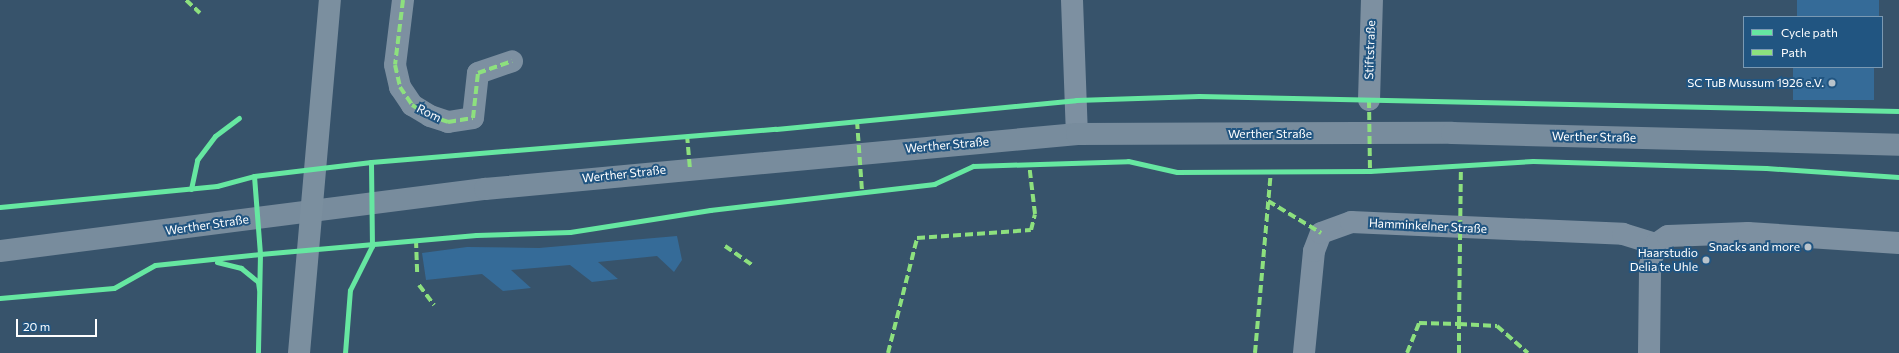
<!DOCTYPE html>
<meta charset="utf-8">
<style>
body{margin:0}
#map{position:relative;width:1899px;height:353px;overflow:hidden;background:#37536b;font-family:Commissioner,sans-serif}
div>[style]{position:absolute}
[style*='--x']{left:calc(var(--x)*1px);top:calc(var(--y)*1px);width:calc(var(--w)*1px);rotate:calc(var(--a)*1deg)}
.green>*{inset:0;background:#356b98;transform-origin:0 0}
.street>*{height:22px;margin:-11px;padding:0 11px;transform-origin:11px;border-radius:11px;background:#7d90a1}
.secondary>*{height:22px;margin:-11px;padding:0 11px;transform-origin:11px;border-radius:11px;background:#788c9d}
.primary>*{height:22px;margin:-11px;padding:0 11px;transform-origin:11px;border-radius:11px;background:#7b8f9f}
.quiet>*{height:4px;margin-top:-2px;transform-origin:0;background:repeating-linear-gradient(90deg,#8de07e 0 8px,transparent 0 12px)}
.cycleway>*{height:5px;margin:-2.5px;padding:0 2.5px;transform-origin:2.5px;border-radius:2.5px;background:#66e7a1}
.dots>*{width:11px;height:11px;translate:-50% -50%;box-sizing:border-box;border:2px solid #215581;border-radius:50%}
span{translate:-50% -50%;white-space:nowrap;text-align:center;line-height:1.15;-webkit-text-stroke:4px #215581;paint-order:stroke}
.street-label{font-size:12px;color:#fff}
.poi-label{font-size:12px;color:#fff}
.right{translate:-100% -50%;text-align:right}
.legend{position:absolute;left:1743px;top:16px;width:140px;height:52px;box-sizing:border-box;background:#215581;border:1px solid #7a99b3;margin:0;padding:5px 7px;list-style:none;font-size:12px;color:#fff}
.legend li{display:flex;align-items:center;gap:8px;height:20px}
.legend b{width:20px;border:1px solid #7a99b3}
.scale{position:absolute;left:16px;top:319px;width:81px;height:18px;box-sizing:border-box;border:2px solid #fff;border-top:0;padding-left:5px;font-size:12px;line-height:14px;white-space:nowrap;color:#fff;-webkit-text-stroke:3px #215581;paint-order:stroke}
</style>
<div id="map">
<div class="green">
<div style="left:1797px;top:0;width:82px;height:17px"></div>
<div style="left:1793px;top:67px;width:81px;height:33px"></div>
<div style="clip-path:polygon(677px 236px,682px 260px,674px 272px,657px 256px,598px 262px,618px 279px,592px 282px,570px 265px,511px 270px,531px 288px,503px 291px,482px 274px,426px 280px,422px 253px,467px 247px,539px 248px)"></div>
</div>
<div class="street">
<div style="--x:403;--y:0;--w:65;--a:97"></div>
<div style="--x:395;--y:65;--w:23;--a:77"></div>
<div style="--x:400;--y:87;--w:22;--a:56"></div>
<div style="--x:412;--y:105;--w:21;--a:31"></div>
<div style="--x:430;--y:116;--w:19;--a:18"></div>
<div style="--x:448;--y:122;--w:25;--a:-9"></div>
<div style="--x:473;--y:118;--w:45;--a:-83.7"></div>
<div style="--x:478;--y:73;--w:36;--a:-19"></div>
<div style="--x:1072;--y:0;--w:134;--a:87.9"></div>
<div style="--x:1369;--y:100;--w:100;--a:-88.3"></div>
<div style="--x:1304;--y:353;--w:102;--a:-84.4"></div>
<div style="--x:1314;--y:251;--w:19;--a:-69"></div>
<div style="--x:1321;--y:233;--w:32;--a:-20"></div>
<div style="--x:1351;--y:222;--w:272;--a:2.5"></div>
<div style="--x:1623;--y:234;--w:34;--a:17"></div>
<div style="--x:1649;--y:353;--w:88;--a:-89.3"></div>
<div style="--x:1650;--y:265;--w:22;--a:-74"></div>
<div style="--x:1656;--y:244;--w:14;--a:-34"></div>
<div style="--x:1668;--y:236;--w:80;--a:-2.1"></div>
<div style="--x:1748;--y:233;--w:151;--a:3.8"></div>
</div>
<div class="secondary">
<div style="--x:0;--y:251;--w:489;--a:-7.3"></div>
<div style="--x:485;--y:189;--w:595;--a:-5.31"></div>
<div style="--x:1077;--y:134;--w:375;--a:-0.2"></div>
<div style="--x:1452;--y:133;--w:447;--a:1.5"></div>
</div>
<div class="primary">
<div style="--x:299;--y:353;--w:354;--a:-85"></div>
</div>
<div class="quiet">
<div style="--x:186;--y:0;--w:19;--a:43"></div>
<div style="--x:403;--y:0;--w:65;--a:97"></div>
<div style="--x:395;--y:65;--w:23;--a:77"></div>
<div style="--x:400;--y:87;--w:22;--a:56"></div>
<div style="--x:412;--y:105;--w:21;--a:31"></div>
<div style="--x:430;--y:116;--w:19;--a:18"></div>
<div style="--x:448;--y:122;--w:25;--a:-9"></div>
<div style="--x:473;--y:118;--w:45;--a:-83.7"></div>
<div style="--x:478;--y:73;--w:36;--a:-19"></div>
<div style="--x:1369;--y:100;--w:71;--a:89.2"></div>
<div style="--x:857;--y:121;--w:70;--a:85.9"></div>
<div style="--x:687;--y:135;--w:33;--a:85"></div>
<div style="--x:1268;--y:201;--w:62;--a:31.1"></div>
<div style="--x:416;--y:240;--w:32;--a:88"></div>
<div style="--x:725;--y:246;--w:33;--a:35"></div>
<div style="--x:419;--y:285;--w:25;--a:53"></div>
<div style="--x:888;--y:353;--w:119;--a:-75.8"></div>
<div style="--x:917;--y:238;--w:114;--a:-4"></div>
<div style="--x:1031;--y:230;--w:16;--a:-76"></div>
<div style="--x:1035;--y:214;--w:50;--a:-96.8"></div>
<div style="--x:1255;--y:353;--w:183;--a:-85"></div>
<div style="--x:1407;--y:353;--w:32;--a:-68"></div>
<div style="--x:1419;--y:323;--w:40;--a:1.4"></div>
<div style="--x:1459;--y:324;--w:157;--a:-89.3"></div>
<div style="--x:1459;--y:353;--w:29;--a:-90"></div>
<div style="--x:1459;--y:324;--w:38;--a:3"></div>
<div style="--x:1497;--y:326;--w:41;--a:41.1"></div>
</div>
<div class="cycleway">
<div style="--x:254;--y:176;--w:78;--a:85.6"></div>
<div style="--x:260;--y:254;--w:217;--a:-5"></div>
<div style="--x:476;--y:235;--w:94;--a:-1.8"></div>
<div style="--x:570;--y:232;--w:142;--a:-8.9"></div>
<div style="--x:710;--y:210;--w:226;--a:-6.6"></div>
<div style="--x:934;--y:184;--w:43;--a:-24.8"></div>
<div style="--x:973;--y:166;--w:155;--a:-1.8"></div>
<div style="--x:1128;--y:161;--w:50;--a:12.7"></div>
<div style="--x:1177;--y:172;--w:193;--a:-0.3"></div>
<div style="--x:1370;--y:171;--w:163;--a:-3.5"></div>
<div style="--x:1533;--y:161;--w:233;--a:1.7"></div>
<div style="--x:1766;--y:168;--w:133;--a:3.9"></div>
<div style="--x:191;--y:189;--w:30;--a:-78"></div>
<div style="--x:197;--y:160;--w:30;--a:-53"></div>
<div style="--x:215;--y:136;--w:30;--a:-37"></div>
<div style="--x:0;--y:207;--w:218;--a:-5.5"></div>
<div style="--x:217;--y:186;--w:38;--a:-15"></div>
<div style="--x:254;--y:176;--w:118;--a:-6.8"></div>
<div style="--x:371;--y:162;--w:406;--a:-4.7"></div>
<div style="--x:776;--y:129;--w:301;--a:-5.5"></div>
<div style="--x:1076;--y:100;--w:123;--a:-1.9"></div>
<div style="--x:1199;--y:96;--w:700;--a:1.23"></div>
<div style="--x:217;--y:262;--w:25;--a:14"></div>
<div style="--x:241;--y:268;--w:22;--a:39"></div>
<div style="--x:258;--y:282;--w:7;--a:82"></div>
<div style="--x:0;--y:298;--w:114;--a:-5"></div>
<div style="--x:114;--y:288;--w:47;--a:-29.3"></div>
<div style="--x:155;--y:265;--w:106;--a:-6"></div>
<div style="--x:260;--y:254;--w:99;--a:91.2"></div>
<div style="--x:345;--y:353;--w:63;--a:-85.5"></div>
<div style="--x:350;--y:290;--w:49;--a:-63.4"></div>
<div style="--x:372;--y:246;--w:84;--a:-90.7"></div>
</div>
<div class="dots">
<div style="left:1832px;top:83px;background:#b9c3cb"></div>
<div style="left:1808px;top:247px;background:#b9c3cb"></div>
<div style="left:1706px;top:260px;background:#b9c3cb"></div>
</div>
<div class="street-label">
<span style="left:1370px;top:50px;rotate:-88deg">Stiftstraße</span>
<span style="left:429px;top:113px;rotate:26deg">Rom</span>
<span style="left:1270px;top:134px">Werther Straße</span>
<span style="left:1594px;top:137px;rotate:1deg">Werther Straße</span>
<span style="left:947px;top:145px;rotate:-5deg">Werther Straße</span>
<span style="left:624px;top:174px;rotate:-6deg">Werther Straße</span>
<span style="left:207px;top:225px;rotate:-8deg">Werther Straße</span>
<span style="left:1428px;top:226px;rotate:3deg">Hamminkelner Straße</span>
</div>
<div class="poi-label">
<span class="right" style="left:1824px;top:83px">SC TuB Mussum 1926 e.V.</span>
<span class="right" style="left:1800px;top:247px">Snacks and more</span>
<span class="right" style="left:1698px;top:260px">Haarstudio<br>Delia te Uhle</span>
</div>
<ul class="legend">
<li><b style="height:5px;background:#66e7a1"></b>Cycle path</li>
<li><b style="height:5px;background:#8de07e"></b>Path</li>
</ul>
<div class="scale">20 m</div>
</div>
